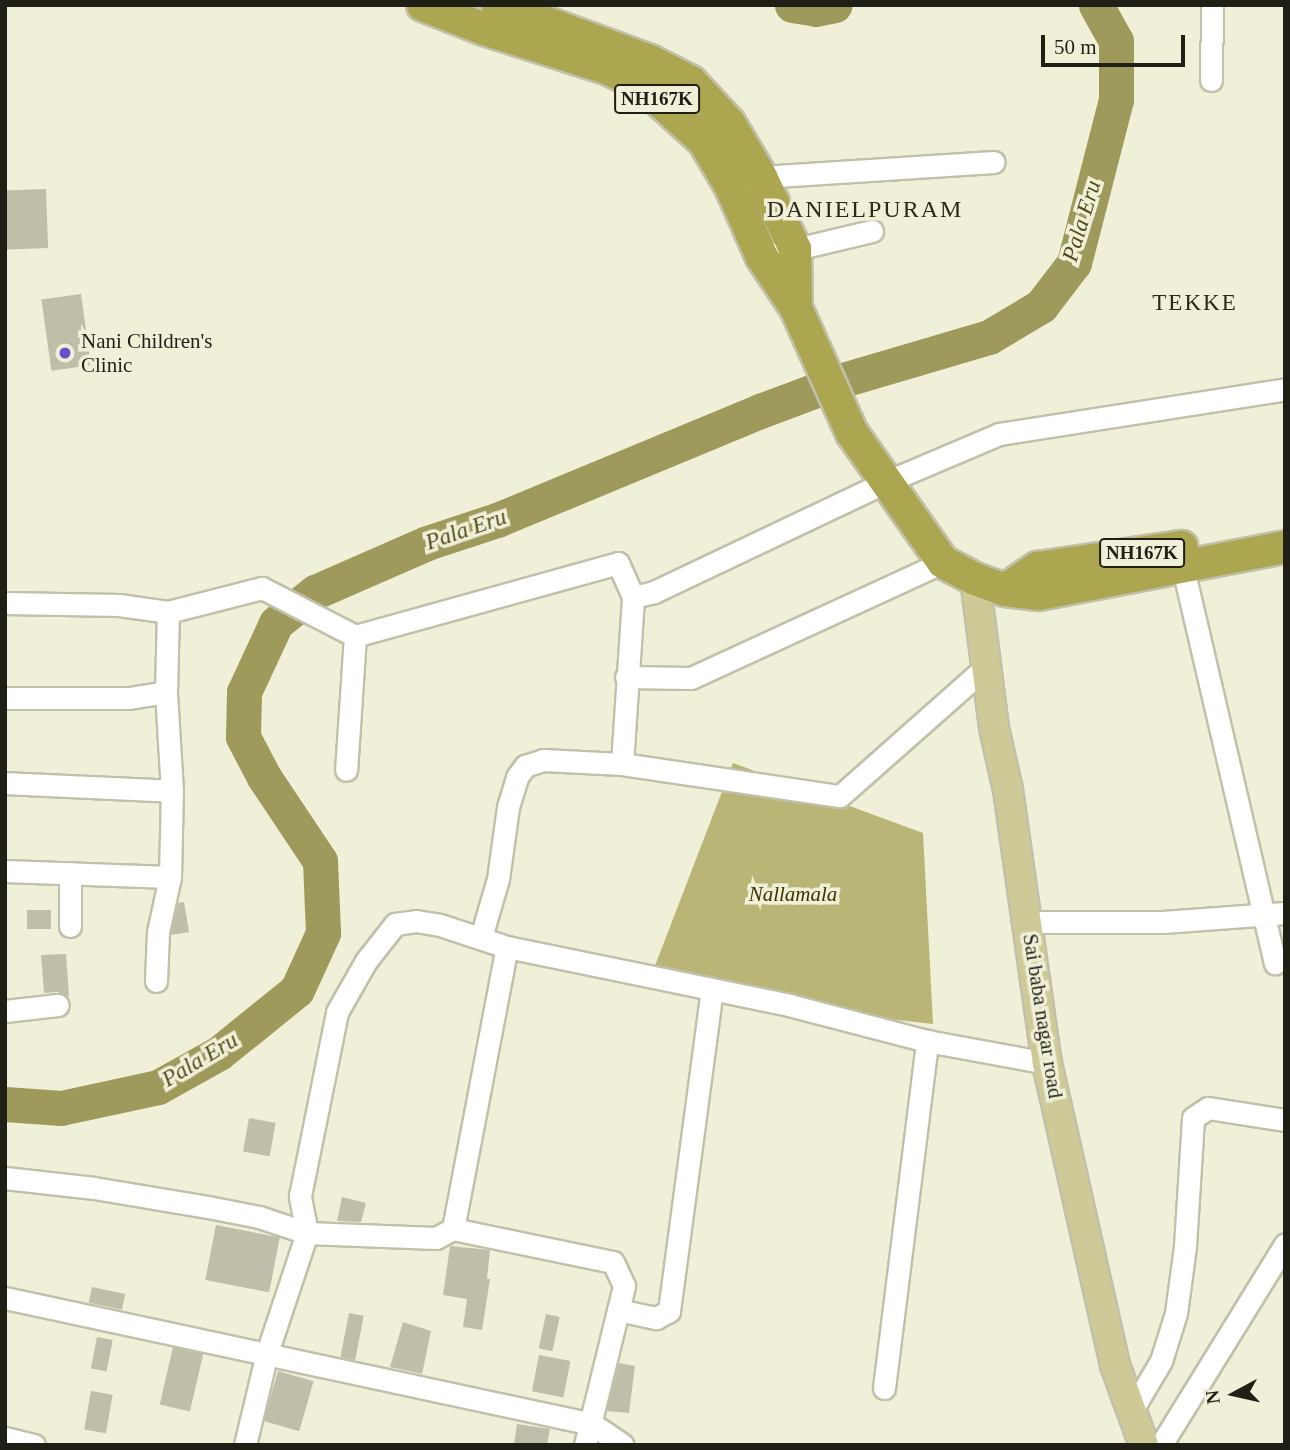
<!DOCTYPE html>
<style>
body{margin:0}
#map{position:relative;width:1290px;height:1450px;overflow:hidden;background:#f0efd8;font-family:"Times New Roman",serif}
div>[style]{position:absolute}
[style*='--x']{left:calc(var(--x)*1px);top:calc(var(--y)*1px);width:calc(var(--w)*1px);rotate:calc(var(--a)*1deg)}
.forest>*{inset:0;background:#b9b576}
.river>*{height:35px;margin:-17.5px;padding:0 17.5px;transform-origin:17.5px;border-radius:17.5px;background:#9e9a5c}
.building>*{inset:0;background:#bfbea8;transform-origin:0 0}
.roads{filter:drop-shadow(2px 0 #c1c0aa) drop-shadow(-2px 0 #c1c0aa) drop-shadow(0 2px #c1c0aa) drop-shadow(0 -2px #c1c0aa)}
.minor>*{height:21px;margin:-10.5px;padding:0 10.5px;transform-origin:10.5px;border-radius:10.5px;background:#fff}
.major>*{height:28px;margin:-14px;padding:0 14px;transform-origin:14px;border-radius:14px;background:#ceca97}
.highway>*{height:32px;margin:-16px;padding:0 16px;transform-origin:16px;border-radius:16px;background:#ada651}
.dots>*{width:19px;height:19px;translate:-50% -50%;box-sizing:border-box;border:4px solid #f0efd8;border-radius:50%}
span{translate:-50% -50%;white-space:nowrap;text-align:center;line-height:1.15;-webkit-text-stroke:7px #f0efd8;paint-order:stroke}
.shield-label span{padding:2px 5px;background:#f0efd8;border:2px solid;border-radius:5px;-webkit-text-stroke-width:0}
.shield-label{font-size:19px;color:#1f1f16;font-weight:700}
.poi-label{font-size:21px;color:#1f1f16}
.left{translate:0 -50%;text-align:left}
.park-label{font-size:21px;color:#393500;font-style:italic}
.street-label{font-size:21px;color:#1f1f16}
.water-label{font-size:23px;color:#504c1c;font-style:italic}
.neighbourhood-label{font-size:23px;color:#2b2a18;letter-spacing:2px}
.quarter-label{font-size:24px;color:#2b2a18;letter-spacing:2px}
.frame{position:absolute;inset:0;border:7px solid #1f1f16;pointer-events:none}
.north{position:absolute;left:1199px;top:1359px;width:70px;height:70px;-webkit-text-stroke:5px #f0efd8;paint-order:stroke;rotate:262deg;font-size:19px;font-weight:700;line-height:28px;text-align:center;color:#1f1f16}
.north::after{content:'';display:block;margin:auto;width:24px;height:32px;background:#1f1f16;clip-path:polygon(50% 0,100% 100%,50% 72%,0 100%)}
.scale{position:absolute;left:1041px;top:35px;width:144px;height:32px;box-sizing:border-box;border:4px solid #1f1f16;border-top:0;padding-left:9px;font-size:21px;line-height:24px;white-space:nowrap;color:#1f1f16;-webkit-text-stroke:5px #f0efd8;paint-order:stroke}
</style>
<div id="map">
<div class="forest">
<div style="clip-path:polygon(733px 763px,923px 833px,933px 1024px,861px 1016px,653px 971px)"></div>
</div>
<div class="river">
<div style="--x:792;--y:5;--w:24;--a:9"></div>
<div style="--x:816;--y:9;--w:19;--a:-12"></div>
<div style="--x:5;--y:1104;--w:56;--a:4.1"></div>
<div style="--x:61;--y:1108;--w:99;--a:-12.2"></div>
<div style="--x:158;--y:1087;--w:70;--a:-29.1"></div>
<div style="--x:219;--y:1053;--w:100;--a:-38.9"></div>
<div style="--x:297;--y:990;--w:63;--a:-65.5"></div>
<div style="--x:323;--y:933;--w:72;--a:-92.4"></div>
<div style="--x:320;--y:861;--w:101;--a:-123.7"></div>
<div style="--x:264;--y:777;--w:45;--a:-117.7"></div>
<div style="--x:243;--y:737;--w:45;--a:-88.7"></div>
<div style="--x:244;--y:692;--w:76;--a:-65.1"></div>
<div style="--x:276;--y:623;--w:50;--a:-38.5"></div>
<div style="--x:315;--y:592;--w:122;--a:-23.6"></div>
<div style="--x:427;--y:543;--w:74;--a:-18.2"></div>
<div style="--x:497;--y:520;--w:285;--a:-22.5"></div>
<div style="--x:760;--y:411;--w:89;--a:-20.5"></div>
<div style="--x:843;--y:380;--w:152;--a:-16.4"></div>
<div style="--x:989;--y:337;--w:61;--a:-30.8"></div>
<div style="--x:1041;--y:306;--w:54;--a:-52.5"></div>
<div style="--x:1074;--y:263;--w:168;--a:-75.6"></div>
<div style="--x:1116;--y:100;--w:59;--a:-90"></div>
<div style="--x:1116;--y:41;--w:41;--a:-119.1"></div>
</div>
<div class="building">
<div style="left:46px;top:189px;width:59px;height:41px;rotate:88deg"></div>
<div style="left:81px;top:294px;width:72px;height:40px;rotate:82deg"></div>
<div style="clip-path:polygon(184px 902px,189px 932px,171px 935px,178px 903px)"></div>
<div style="left:27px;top:910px;width:24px;height:19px"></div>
<div style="clip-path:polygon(66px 954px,69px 996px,57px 992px,44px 993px,41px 955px)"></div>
<div style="left:249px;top:1118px;width:27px;height:34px;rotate:10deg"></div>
<div style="clip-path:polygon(342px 1197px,366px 1203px,361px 1222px,337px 1221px)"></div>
<div style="left:216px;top:1225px;width:65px;height:56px;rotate:11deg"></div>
<div style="clip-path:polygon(450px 1246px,490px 1250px,487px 1279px,490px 1279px,482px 1330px,463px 1327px,467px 1299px,443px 1295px)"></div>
<div style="left:92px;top:1287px;width:34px;height:16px;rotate:12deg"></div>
<div style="left:349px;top:1313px;width:15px;height:45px;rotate:11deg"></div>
<div style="left:546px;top:1314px;width:14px;height:35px;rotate:12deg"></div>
<div style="clip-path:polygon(403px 1322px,431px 1331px,422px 1374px,390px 1367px)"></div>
<div style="left:97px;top:1337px;width:16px;height:32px;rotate:11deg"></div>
<div style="left:173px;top:1347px;width:31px;height:59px;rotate:13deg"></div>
<div style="left:539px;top:1355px;width:32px;height:37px;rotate:11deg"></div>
<div style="clip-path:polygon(619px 1363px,635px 1366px,629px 1413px,607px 1411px)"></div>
<div style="left:278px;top:1371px;width:37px;height:52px;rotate:16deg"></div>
<div style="left:91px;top:1391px;width:22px;height:39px;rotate:10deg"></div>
<div style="clip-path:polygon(517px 1424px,550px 1429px,547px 1445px,514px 1445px)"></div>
</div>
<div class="roads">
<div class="minor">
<div style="--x:1211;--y:80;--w:75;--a:-89.2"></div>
<div style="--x:752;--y:180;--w:9;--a:-18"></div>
<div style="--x:761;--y:177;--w:233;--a:-3.7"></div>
<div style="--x:762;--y:257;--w:113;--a:-13.3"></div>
<div style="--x:1183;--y:568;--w:406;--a:76.9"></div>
<div style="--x:5;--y:603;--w:114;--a:1"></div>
<div style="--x:119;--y:605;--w:49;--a:8.1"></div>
<div style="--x:168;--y:612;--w:97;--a:-14.3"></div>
<div style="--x:262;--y:588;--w:105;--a:27.3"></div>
<div style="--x:355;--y:636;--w:134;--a:93.8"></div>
<div style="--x:355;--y:636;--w:273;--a:-15.5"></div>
<div style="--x:618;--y:563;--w:37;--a:66"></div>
<div style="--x:626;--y:677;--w:65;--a:0.9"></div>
<div style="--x:691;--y:678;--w:277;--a:-24.7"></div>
<div style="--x:5;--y:698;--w:124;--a:0"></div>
<div style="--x:129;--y:698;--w:37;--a:-9"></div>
<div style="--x:622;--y:764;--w:167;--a:-86.2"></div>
<div style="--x:633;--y:597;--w:22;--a:-13"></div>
<div style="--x:654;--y:592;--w:257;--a:-25.4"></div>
<div style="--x:886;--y:482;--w:123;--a:-23"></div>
<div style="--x:999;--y:434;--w:290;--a:-8.9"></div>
<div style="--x:5;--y:783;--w:167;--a:2.7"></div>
<div style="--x:5;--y:871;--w:165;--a:2.1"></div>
<div style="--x:70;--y:873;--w:53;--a:90"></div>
<div style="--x:1028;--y:922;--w:135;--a:0"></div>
<div style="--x:1163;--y:922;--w:122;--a:-4.2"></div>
<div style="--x:481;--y:937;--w:60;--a:-73.7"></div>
<div style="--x:498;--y:879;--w:73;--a:-82.1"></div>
<div style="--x:508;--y:807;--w:31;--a:-73"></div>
<div style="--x:517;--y:777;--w:14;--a:-54"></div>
<div style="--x:525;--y:766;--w:19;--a:-18"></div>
<div style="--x:543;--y:760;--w:79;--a:2.9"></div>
<div style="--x:622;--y:764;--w:220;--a:8.4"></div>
<div style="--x:840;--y:796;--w:196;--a:-41.5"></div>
<div style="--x:156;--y:981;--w:49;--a:-87.7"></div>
<div style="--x:158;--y:932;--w:56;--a:-77.7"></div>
<div style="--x:170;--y:877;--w:86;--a:-88.7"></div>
<div style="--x:172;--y:791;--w:99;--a:-93.5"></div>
<div style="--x:166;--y:692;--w:80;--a:-88.6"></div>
<div style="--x:5;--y:1011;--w:53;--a:-6.5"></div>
<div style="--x:5;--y:1178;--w:90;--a:6.4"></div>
<div style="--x:94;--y:1188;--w:116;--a:9.5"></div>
<div style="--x:208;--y:1207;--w:52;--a:11.1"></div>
<div style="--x:259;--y:1217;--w:51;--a:18.4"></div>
<div style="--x:307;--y:1233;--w:129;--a:2.2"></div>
<div style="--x:436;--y:1238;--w:19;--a:-28"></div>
<div style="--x:453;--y:1229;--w:163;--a:11.7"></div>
<div style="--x:613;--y:1262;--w:26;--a:65"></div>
<div style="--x:624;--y:1286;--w:164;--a:103.8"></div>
<div style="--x:453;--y:1229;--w:287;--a:-79.2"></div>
<div style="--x:5;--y:1298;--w:600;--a:12.11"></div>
<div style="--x:592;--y:1424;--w:37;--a:34"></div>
<div style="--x:618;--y:1310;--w:39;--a:12"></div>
<div style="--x:656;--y:1318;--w:15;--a:-28"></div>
<div style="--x:669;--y:1311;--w:324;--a:-82.4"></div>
<div style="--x:884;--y:1388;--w:350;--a:-82.9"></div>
<div style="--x:1132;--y:1410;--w:57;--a:-59.4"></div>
<div style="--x:1161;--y:1361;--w:50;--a:-72.6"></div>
<div style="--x:1176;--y:1313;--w:68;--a:-82.3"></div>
<div style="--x:1185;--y:1246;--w:128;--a:-86.4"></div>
<div style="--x:1193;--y:1118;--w:18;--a:-34"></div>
<div style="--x:1208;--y:1108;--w:78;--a:8.9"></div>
<div style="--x:5;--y:1438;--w:30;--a:14"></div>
<div style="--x:245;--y:1445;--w:95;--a:-76.6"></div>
<div style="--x:267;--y:1353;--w:126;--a:-71.6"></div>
<div style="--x:307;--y:1233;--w:38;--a:-101"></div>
<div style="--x:300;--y:1196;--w:188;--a:-78.6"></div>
<div style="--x:337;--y:1012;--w:59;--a:-60.4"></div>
<div style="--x:366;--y:961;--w:47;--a:-51.9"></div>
<div style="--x:395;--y:924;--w:21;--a:-8"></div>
<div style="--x:416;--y:921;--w:24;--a:9"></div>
<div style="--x:440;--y:925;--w:71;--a:18.2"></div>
<div style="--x:507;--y:947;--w:288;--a:11.6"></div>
<div style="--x:789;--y:1005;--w:143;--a:14.6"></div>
<div style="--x:927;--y:1041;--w:122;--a:10.4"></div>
<div style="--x:1161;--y:1445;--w:236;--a:-58.3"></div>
</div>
<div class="major">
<div style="--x:975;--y:579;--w:150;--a:82.7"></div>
<div style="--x:994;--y:728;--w:64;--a:77.3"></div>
<div style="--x:1008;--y:790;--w:276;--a:81.9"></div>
<div style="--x:1047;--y:1063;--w:310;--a:77.3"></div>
<div style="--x:1115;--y:1365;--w:85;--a:70.1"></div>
</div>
<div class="highway">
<div style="--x:423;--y:5;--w:66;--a:21.5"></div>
<div style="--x:484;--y:29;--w:131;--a:17.7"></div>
<div style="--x:609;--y:69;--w:37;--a:26"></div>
<div style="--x:642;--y:85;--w:84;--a:42.1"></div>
<div style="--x:704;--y:141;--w:53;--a:59.6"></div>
<div style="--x:731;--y:187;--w:77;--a:66.1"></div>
<div style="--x:762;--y:257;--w:61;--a:56.3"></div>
<div style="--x:796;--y:308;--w:137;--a:65.9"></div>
<div style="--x:852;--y:433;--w:158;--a:54.8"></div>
<div style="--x:943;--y:562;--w:36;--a:28"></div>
<div style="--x:975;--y:579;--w:32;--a:20"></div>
<div style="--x:1005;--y:590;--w:34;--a:7"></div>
<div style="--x:1039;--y:594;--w:250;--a:-10.8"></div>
<div style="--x:498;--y:5;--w:162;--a:20.2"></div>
<div style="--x:650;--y:61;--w:46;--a:27.1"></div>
<div style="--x:691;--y:82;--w:56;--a:47.2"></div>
<div style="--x:729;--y:123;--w:63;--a:59.3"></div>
<div style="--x:761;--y:177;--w:80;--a:64.7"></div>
<div style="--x:795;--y:249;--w:59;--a:89"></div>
<div style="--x:1005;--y:590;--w:40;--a:-34"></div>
<div style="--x:1038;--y:568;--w:145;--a:-8.4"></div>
</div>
</div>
<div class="dots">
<div style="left:65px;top:353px;background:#6352cb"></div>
</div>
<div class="shield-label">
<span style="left:657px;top:99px">NH167K</span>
<span style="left:1142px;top:553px">NH167K</span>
</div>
<div class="poi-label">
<span class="left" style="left:81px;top:353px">Nani Children's<br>Clinic</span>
</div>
<div class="park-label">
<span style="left:793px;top:894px">Nallamala</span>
</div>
<div class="street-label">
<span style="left:1043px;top:1016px;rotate:81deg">Sai baba nagar road</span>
</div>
<div class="water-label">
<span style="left:1082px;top:221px;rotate:-73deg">Pala Eru</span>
<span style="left:466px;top:530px;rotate:-19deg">Pala Eru</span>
<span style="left:200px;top:1060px;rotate:-31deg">Pala Eru</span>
</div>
<div class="neighbourhood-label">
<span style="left:1195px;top:303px">TEKKE</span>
</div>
<div class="quarter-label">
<span style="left:865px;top:210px">DANIELPURAM</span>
</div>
<div class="frame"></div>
<div class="north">N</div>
<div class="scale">50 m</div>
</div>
